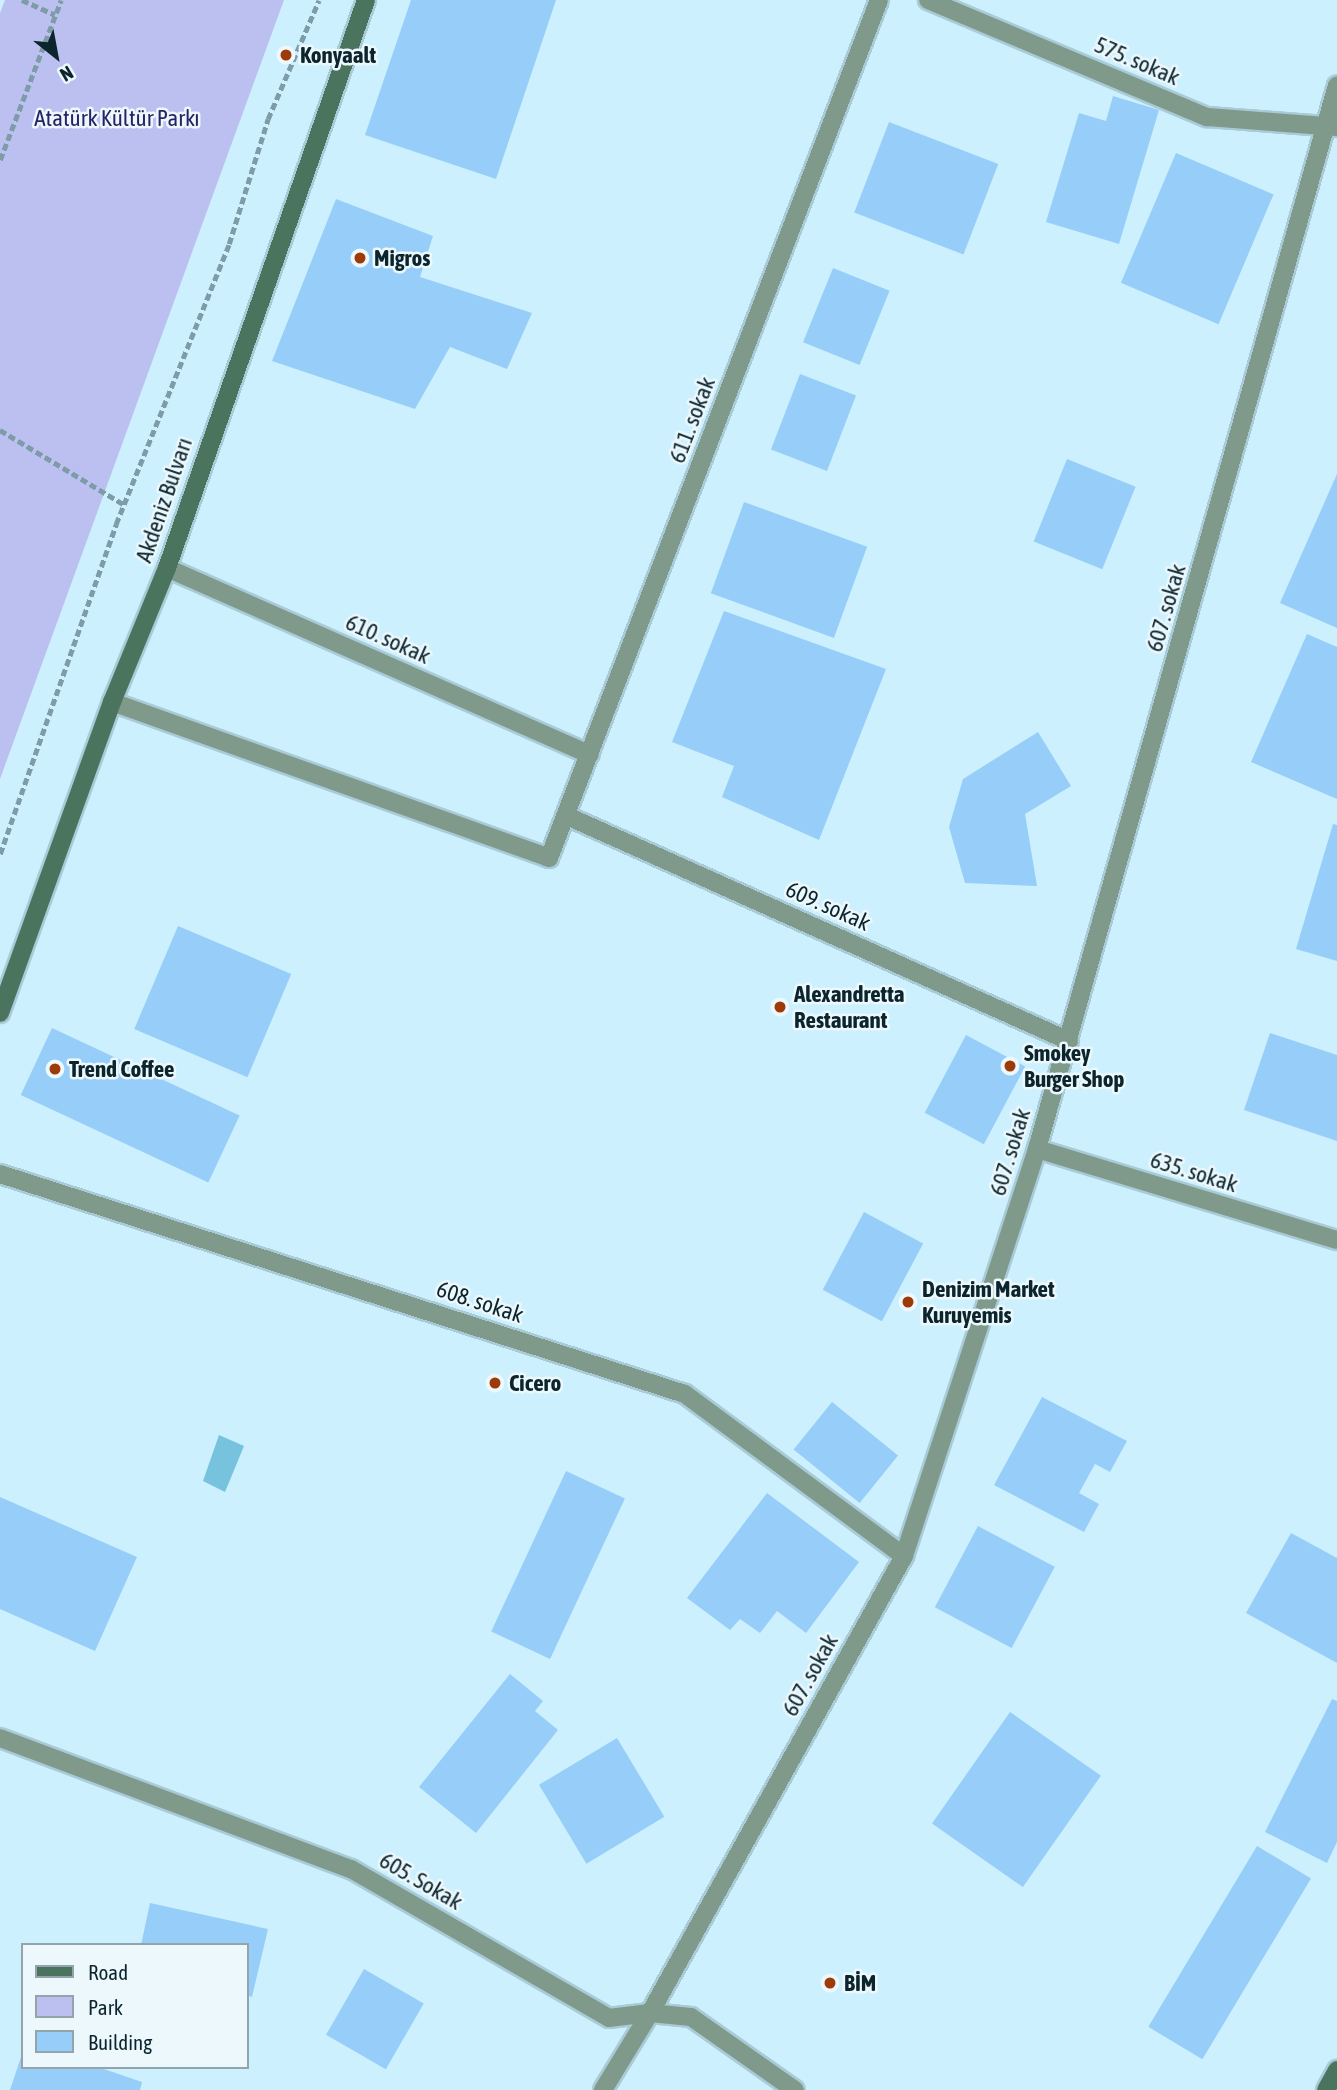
<!DOCTYPE html>
<meta charset="utf-8">
<style>
body{margin:0}
#map{position:relative;width:1337px;height:2090px;overflow:hidden;background:#ccf0fd;font-family:"Asap Condensed",sans-serif}
div>[style]{position:absolute}
[style*='--x']{left:calc(var(--x)*1px);top:calc(var(--y)*1px);width:calc(var(--w)*1px);rotate:calc(var(--a)*1deg)}
.green>*{inset:0;background:#bcc0f1}
.water>*{inset:0;background:#77c3dd}
.building>*{inset:0;background:#96cef9;transform-origin:0 0}
.path>*{height:4.5px;margin-top:-2.25px;transform-origin:0;background:repeating-linear-gradient(90deg,#7d9ca7 0 7px,transparent 0 10.5px)}
.roads{filter:drop-shadow(2px 0 #a9cbd8) drop-shadow(-2px 0 #a9cbd8) drop-shadow(0 2px #a9cbd8) drop-shadow(0 -2px #a9cbd8)}
.minor>*{height:18px;margin:-9px;padding:0 9px;transform-origin:9px;border-radius:9px;background:#7f9a8b}
.secondary>*{height:18px;margin:-9px;padding:0 9px;transform-origin:9px;border-radius:9px;background:#4b745f}
.dots>*{width:19px;height:19px;translate:-50% -50%;box-sizing:border-box;border:4px solid #edf8fd;border-radius:50%}
span{translate:-50% -50%;white-space:nowrap;text-align:center;line-height:1.15;-webkit-text-stroke:5px #edf8fd;paint-order:stroke}
.poi-label{font-size:23px;color:#0c252d;font-weight:700}
.left{translate:0 -50%;text-align:left}
.street-label{font-size:23px;color:#0c252d}
.park-label{font-size:23px;color:#292366}
.legend{position:absolute;left:21px;top:1943px;width:228px;height:126px;box-sizing:border-box;background:#edf8fd;border:2px solid #93a4aa;margin:0;padding:9px 12px;list-style:none;font-size:21px;color:#0c252d}
.legend li{display:flex;align-items:center;gap:14px;height:35px}
.legend b{width:35px;border:2px solid #93a4aa}
.north{position:absolute;left:21px;top:21px;width:70px;height:70px;-webkit-text-stroke:5px #edf8fd;paint-order:stroke;rotate:149deg;font-size:19px;font-weight:700;line-height:28px;text-align:center;color:#0c252d}
.north::after{content:'';display:block;margin:auto;width:24px;height:32px;background:#0c252d;clip-path:polygon(50% 0,100% 100%,50% 72%,0 100%)}
</style>
<div id="map">
<div class="green">
<div style="clip-path:polygon(5px 0,284px 0,0 779px,0 13px)"></div>
</div>
<div class="water">
<div style="clip-path:polygon(219px 1435px,244px 1446px,225px 1492px,203px 1481px)"></div>
</div>
<div class="building">
<div style="clip-path:polygon(411px 0,556px 0,496px 179px,365px 135px)"></div>
<div style="clip-path:polygon(1113px 96px,1159px 110px,1119px 244px,1046px 222px,1079px 113px,1106px 121px)"></div>
<div style="left:889px;top:122px;width:117px;height:97px;rotate:21deg"></div>
<div style="left:1176px;top:153px;width:106px;height:141px;rotate:23deg"></div>
<div style="clip-path:polygon(336px 199px,433px 236px,420px 277px,532px 313px,507px 369px,450px 347px,415px 409px,272px 361px)"></div>
<div style="left:833px;top:268px;width:61px;height:80px;rotate:22deg"></div>
<div style="left:800px;top:374px;width:60px;height:81px;rotate:21deg"></div>
<div style="left:1067px;top:459px;width:74px;height:89px;rotate:22deg"></div>
<div style="clip-path:polygon(1337px 474px,1337px 628px,1280px 603px)"></div>
<div style="left:744px;top:502px;width:131px;height:97px;rotate:20deg"></div>
<div style="clip-path:polygon(724px 611px,886px 669px,819px 840px,722px 797px,734px 766px,672px 742px)"></div>
<div style="clip-path:polygon(1307px 634px,1337px 647px,1337px 799px,1251px 762px)"></div>
<div style="clip-path:polygon(1038px 732px,1071px 786px,1025px 814px,1037px 886px,965px 883px,949px 827px,963px 779px)"></div>
<div style="clip-path:polygon(1333px 824px,1337px 825px,1337px 961px,1296px 949px)"></div>
<div style="left:178px;top:926px;width:123px;height:112px;rotate:23deg"></div>
<div style="left:52px;top:1028px;width:207px;height:74px;rotate:25deg"></div>
<div style="clip-path:polygon(1270px 1033px,1337px 1055px,1337px 1141px,1244px 1110px)"></div>
<div style="left:966px;top:1035px;width:67px;height:88px;rotate:28deg"></div>
<div style="left:864px;top:1212px;width:67px;height:88px;rotate:28deg"></div>
<div style="clip-path:polygon(1042px 1397px,1127px 1441px,1110px 1472px,1095px 1464px,1079px 1493px,1099px 1504px,1084px 1532px,994px 1485px)"></div>
<div style="left:832px;top:1402px;width:85px;height:61px;rotate:39deg"></div>
<div style="left:566px;top:1471px;width:65px;height:177px;rotate:25deg"></div>
<div style="clip-path:polygon(767px 1493px,859px 1562px,806px 1633px,777px 1611px,760px 1633px,740px 1619px,730px 1630px,687px 1598px)"></div>
<div style="clip-path:polygon(0 1497px,137px 1557px,95px 1651px,0 1609px)"></div>
<div style="left:978px;top:1526px;width:87px;height:92px;rotate:28deg"></div>
<div style="clip-path:polygon(1291px 1533px,1337px 1558px,1337px 1663px,1246px 1613px)"></div>
<div style="clip-path:polygon(510px 1674px,543px 1701px,535px 1711px,558px 1730px,476px 1833px,419px 1787px)"></div>
<div style="clip-path:polygon(1332px 1699px,1337px 1701px,1337px 1842px,1327px 1863px,1265px 1832px)"></div>
<div style="left:1010px;top:1712px;width:111px;height:136px;rotate:35deg"></div>
<div style="left:617px;top:1738px;width:92px;height:91px;rotate:59deg"></div>
<div style="left:1257px;top:1846px;width:63px;height:211px;rotate:31deg"></div>
<div style="clip-path:polygon(150px 1903px,268px 1929px,252px 1997px,247px 1995px,247px 1945px,141px 1945px)"></div>
<div style="left:364px;top:1969px;width:69px;height:76px;rotate:30deg"></div>
<div style="clip-path:polygon(22px 2054px,23px 2067px,98px 2067px,142px 2082px,140px 2090px,10px 2090px)"></div>
</div>
<div class="path">
<div style="--x:22;--y:0;--w:36;--a:24"></div>
<div style="--x:0;--y:160;--w:171;--a:-69.1"></div>
<div style="--x:0;--y:430;--w:146;--a:31"></div>
<div style="--x:0;--y:854;--w:350;--a:-70.6"></div>
<div style="--x:116;--y:524;--w:302;--a:-68"></div>
<div style="--x:229;--y:244;--w:131;--a:-72.7"></div>
<div style="--x:268;--y:119;--w:129;--a:-66.8"></div>
</div>
<div class="roads">
<div class="minor">
<div style="--x:928;--y:0;--w:303;--a:22.8"></div>
<div style="--x:1207;--y:117;--w:130;--a:4.4"></div>
<div style="--x:167;--y:568;--w:462;--a:23.8"></div>
<div style="--x:112;--y:702;--w:464;--a:19.6"></div>
<div style="--x:549;--y:858;--w:919;--a:-68.96"></div>
<div style="--x:567;--y:816;--w:550;--a:24.14"></div>
<div style="--x:1037;--y:1149;--w:313;--a:16.9"></div>
<div style="--x:0;--y:1174;--w:719;--a:17.81"></div>
<div style="--x:685;--y:1394;--w:272;--a:36.5"></div>
<div style="--x:0;--y:1738;--w:375;--a:20.5"></div>
<div style="--x:351;--y:1869;--w:298;--a:30"></div>
<div style="--x:609;--y:2018;--w:41;--a:-7"></div>
<div style="--x:650;--y:2013;--w:41;--a:5.6"></div>
<div style="--x:691;--y:2017;--w:127;--a:35.1"></div>
<div style="--x:603;--y:2090;--w:90;--a:-58.6"></div>
<div style="--x:650;--y:2013;--w:523;--a:-60.93"></div>
<div style="--x:904;--y:1556;--w:428;--a:-71.9"></div>
<div style="--x:1037;--y:1149;--w:1105;--a:-74.25"></div>
</div>
<div class="secondary">
<div style="--x:0;--y:1013;--w:331;--a:-70.2"></div>
<div style="--x:112;--y:702;--w:145;--a:-67.7"></div>
<div style="--x:167;--y:568;--w:602;--a:-70.69"></div>
<div style="--x:1326;--y:2090;--w:23;--a:-61"></div>
</div>
</div>
<div class="dots">
<div style="left:286px;top:55px;background:#9e3a05"></div>
<div style="left:360px;top:258px;background:#9e3a05"></div>
<div style="left:780px;top:1007px;background:#9e3a05"></div>
<div style="left:1010px;top:1066px;background:#9e3a05"></div>
<div style="left:55px;top:1069px;background:#9e3a05"></div>
<div style="left:908px;top:1302px;background:#9e3a05"></div>
<div style="left:495px;top:1383px;background:#9e3a05"></div>
<div style="left:830px;top:1983px;background:#9e3a05"></div>
</div>
<div class="poi-label">
<span class="left" style="left:300px;top:55px">Konyaalt</span>
<span class="left" style="left:374px;top:258px">Migros</span>
<span class="left" style="left:794px;top:1007px">Alexandretta<br>Restaurant</span>
<span class="left" style="left:1024px;top:1066px">Smokey<br>Burger Shop</span>
<span class="left" style="left:69px;top:1069px">Trend Coffee</span>
<span class="left" style="left:922px;top:1302px">Denizim Market<br>Kuruyemis</span>
<span class="left" style="left:509px;top:1383px">Cicero</span>
<span class="left" style="left:844px;top:1983px">BİM</span>
</div>
<div class="street-label">
<span style="left:1137px;top:61px;rotate:23deg">575. sokak</span>
<span style="left:692px;top:420px;rotate:-69deg">611. sokak</span>
<span style="left:164px;top:500px;rotate:-71deg">Akdeniz Bulvarı</span>
<span style="left:1166px;top:608px;rotate:-74deg">607. sokak</span>
<span style="left:388px;top:639px;rotate:24deg">610. sokak</span>
<span style="left:828px;top:906px;rotate:24deg">609. sokak</span>
<span style="left:1010px;top:1152px;rotate:-73deg">607. sokak</span>
<span style="left:1194px;top:1172px;rotate:17deg">635. sokak</span>
<span style="left:480px;top:1302px;rotate:18deg">608. sokak</span>
<span style="left:810px;top:1675px;rotate:-61deg">607. sokak</span>
<span style="left:421px;top:1881px;rotate:30deg">605. Sokak</span>
</div>
<div class="park-label">
<span style="left:117px;top:118px">Atatürk Kültür Parkı</span>
</div>
<ul class="legend">
<li><b style="height:9px;background:#4b745f"></b>Road</li>
<li><b style="height:19px;background:#bcc0f1"></b>Park</li>
<li><b style="height:19px;background:#96cef9"></b>Building</li>
</ul>
<div class="north">N</div>
</div>
